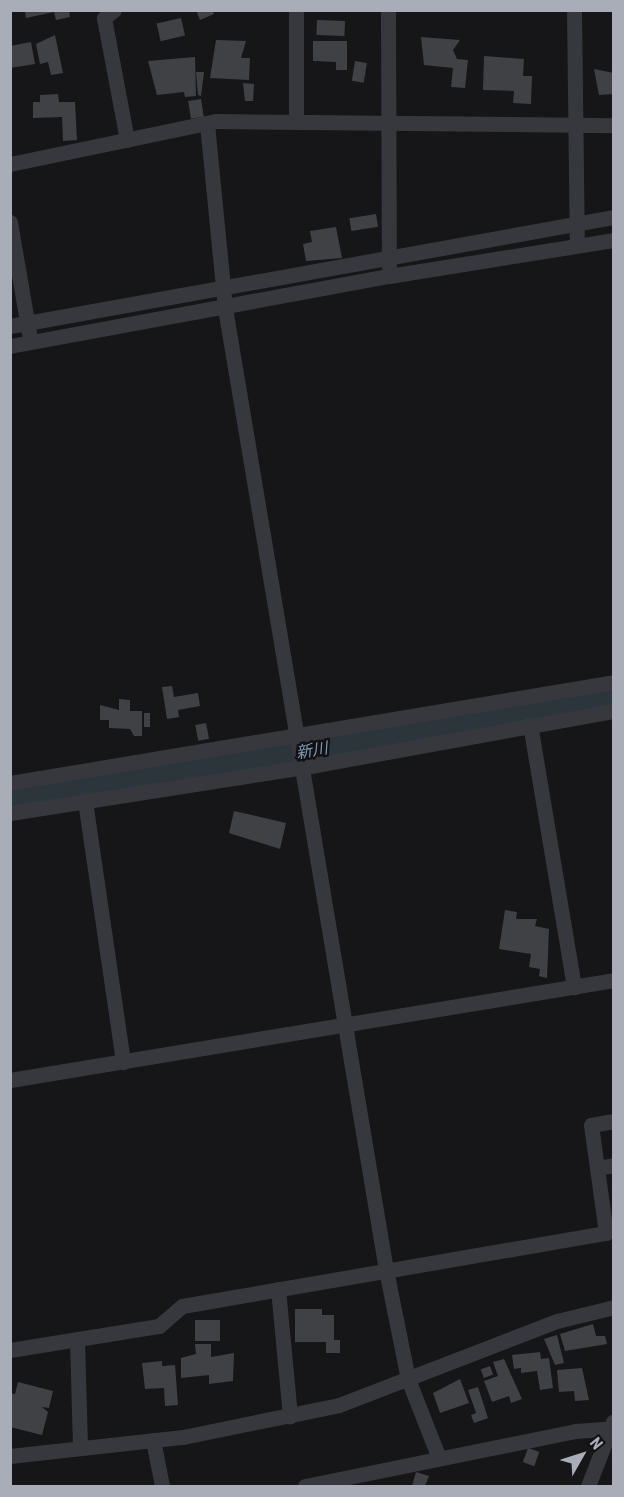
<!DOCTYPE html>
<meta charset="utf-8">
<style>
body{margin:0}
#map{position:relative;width:624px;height:1497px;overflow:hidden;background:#161618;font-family:"Roboto Condensed","Noto Sans JP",sans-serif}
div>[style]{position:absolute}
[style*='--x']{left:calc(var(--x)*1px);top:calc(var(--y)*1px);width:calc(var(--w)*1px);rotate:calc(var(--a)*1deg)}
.river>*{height:22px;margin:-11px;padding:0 11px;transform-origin:11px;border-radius:11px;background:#2c353c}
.building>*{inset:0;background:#404145;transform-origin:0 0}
.minor>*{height:15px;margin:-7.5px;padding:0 7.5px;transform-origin:7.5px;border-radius:7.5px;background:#37383d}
span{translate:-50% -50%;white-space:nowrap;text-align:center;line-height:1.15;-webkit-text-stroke:4.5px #111113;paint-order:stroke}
.water-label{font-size:16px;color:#7f9bb3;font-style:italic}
.frame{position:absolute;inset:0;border:12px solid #a8adb8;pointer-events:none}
.north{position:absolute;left:552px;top:1425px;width:60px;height:60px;-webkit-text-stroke:4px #111113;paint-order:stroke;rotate:51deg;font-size:16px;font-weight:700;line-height:24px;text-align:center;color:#a8adb8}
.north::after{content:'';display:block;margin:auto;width:21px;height:27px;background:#a8adb8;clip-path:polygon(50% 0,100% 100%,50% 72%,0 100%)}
</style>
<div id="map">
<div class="river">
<div style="--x:10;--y:802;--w:613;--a:-9.59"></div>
</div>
<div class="building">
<div style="clip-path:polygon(15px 10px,69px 10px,70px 17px,56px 20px,54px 12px,26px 18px,25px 12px)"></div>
<div style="clip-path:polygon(196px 10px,212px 10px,214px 14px,200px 20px)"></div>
<div style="left:181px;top:18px;width:18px;height:25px;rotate:77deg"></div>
<div style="left:317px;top:20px;width:28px;height:15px;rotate:2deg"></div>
<div style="clip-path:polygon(55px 35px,63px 73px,51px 75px,48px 62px,40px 64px,36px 44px)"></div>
<div style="clip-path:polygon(421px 37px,460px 40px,453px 50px,457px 59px,468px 60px,465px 88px,451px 87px,453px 68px,424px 65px)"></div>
<div style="clip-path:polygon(216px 40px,246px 41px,241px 58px,250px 58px,249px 80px,210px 78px)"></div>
<div style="clip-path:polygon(313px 41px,347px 41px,347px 70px,336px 70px,336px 62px,313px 61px)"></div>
<div style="clip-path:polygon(31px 42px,35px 64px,10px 68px,10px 46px)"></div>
<div style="clip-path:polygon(484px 56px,524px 59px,523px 76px,532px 76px,531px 104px,513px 103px,514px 91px,483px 90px)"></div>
<div style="clip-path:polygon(195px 57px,196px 96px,185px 97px,184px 92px,157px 95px,148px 61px)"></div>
<div style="left:355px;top:61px;width:12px;height:20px;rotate:9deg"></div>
<div style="clip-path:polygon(594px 69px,614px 73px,614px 94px,599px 95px)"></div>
<div style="clip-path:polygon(196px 72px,204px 72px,201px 96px,198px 95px)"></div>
<div style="clip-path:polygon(243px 83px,254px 84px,253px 101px,245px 101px)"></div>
<div style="clip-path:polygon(58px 94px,59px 102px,75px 102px,77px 140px,63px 141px,62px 117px,33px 118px,33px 102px,40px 102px,40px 95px)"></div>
<div style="left:201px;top:99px;width:18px;height:13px;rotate:81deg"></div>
<div style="left:376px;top:214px;width:13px;height:27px;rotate:81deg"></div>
<div style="clip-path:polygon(336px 227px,342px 258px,306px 261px,303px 244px,312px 242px,310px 231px)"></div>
<div style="clip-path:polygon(172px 686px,174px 697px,198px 693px,200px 706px,178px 710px,179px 717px,167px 719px,162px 687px)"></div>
<div style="clip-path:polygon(119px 699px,130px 700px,130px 711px,142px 711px,142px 736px,134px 736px,130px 729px,109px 728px,109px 720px,100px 720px,100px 705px,119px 710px)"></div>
<div style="left:144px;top:713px;width:6px;height:14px"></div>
<div style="left:206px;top:723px;width:16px;height:11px;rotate:79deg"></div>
<div style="clip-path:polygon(234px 811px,286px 823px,280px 849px,229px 833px)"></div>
<div style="clip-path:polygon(505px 910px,517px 912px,516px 919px,537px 919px,535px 926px,549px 929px,547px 978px,539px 976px,540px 969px,529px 967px,531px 954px,499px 949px)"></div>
<div style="clip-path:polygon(295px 1309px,322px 1309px,322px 1315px,334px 1315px,334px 1340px,340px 1340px,340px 1353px,326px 1353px,326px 1342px,295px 1342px)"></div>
<div style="left:195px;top:1320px;width:25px;height:21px"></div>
<div style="clip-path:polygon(593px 1324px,596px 1336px,605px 1336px,607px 1344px,565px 1351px,560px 1334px)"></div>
<div style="clip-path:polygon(557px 1335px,564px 1363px,555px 1365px,544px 1339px)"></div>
<div style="clip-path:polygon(195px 1344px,211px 1344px,211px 1357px,234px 1353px,233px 1381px,209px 1384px,209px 1375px,181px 1378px,181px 1358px,196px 1354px)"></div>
<div style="clip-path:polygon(540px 1352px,541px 1359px,549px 1358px,553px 1388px,540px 1390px,537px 1371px,521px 1373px,521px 1368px,514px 1369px,512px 1355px)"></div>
<div style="clip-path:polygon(504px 1359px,522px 1399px,511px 1403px,509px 1396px,492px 1402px,484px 1381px,498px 1376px,493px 1362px)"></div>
<div style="clip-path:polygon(162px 1361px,162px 1366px,175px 1365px,178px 1405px,165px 1406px,164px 1388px,145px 1389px,142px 1363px)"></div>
<div style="left:490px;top:1366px;width:9px;height:10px;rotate:69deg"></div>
<div style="clip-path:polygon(582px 1368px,589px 1400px,575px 1401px,574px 1391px,559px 1392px,557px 1370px)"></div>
<div style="clip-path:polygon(460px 1379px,469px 1403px,440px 1413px,433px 1393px)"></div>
<div style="clip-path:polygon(18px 1382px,53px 1391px,49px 1408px,42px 1407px,48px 1412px,42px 1435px,10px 1427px,10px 1393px,15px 1394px)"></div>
<div style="clip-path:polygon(478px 1387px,488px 1418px,474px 1423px,471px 1415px,476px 1413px,468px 1390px)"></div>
<div style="left:528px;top:1448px;width:12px;height:15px;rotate:20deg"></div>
<div style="clip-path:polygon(416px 1472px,429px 1476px,425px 1486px,412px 1486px)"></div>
</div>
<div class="minor">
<div style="--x:114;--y:10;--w:13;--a:141"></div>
<div style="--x:104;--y:18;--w:124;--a:79.3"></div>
<div style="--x:296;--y:10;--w:112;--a:90"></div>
<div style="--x:388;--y:10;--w:257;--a:89.8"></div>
<div style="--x:574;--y:10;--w:234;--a:89.3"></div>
<div style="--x:207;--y:124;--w:185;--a:84.4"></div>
<div style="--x:225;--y:308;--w:975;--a:80.5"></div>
<div style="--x:386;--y:1270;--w:111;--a:78.6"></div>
<div style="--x:408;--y:1379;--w:85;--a:68.6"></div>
<div style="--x:10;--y:164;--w:210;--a:-11.8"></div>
<div style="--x:216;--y:121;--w:398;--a:0.6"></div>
<div style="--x:10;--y:222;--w:113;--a:80.3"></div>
<div style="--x:10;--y:326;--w:614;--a:-10.23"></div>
<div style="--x:10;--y:346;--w:385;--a:-10.5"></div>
<div style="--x:389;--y:276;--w:228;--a:-9.1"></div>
<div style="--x:530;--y:724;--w:267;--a:80.5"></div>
<div style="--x:10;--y:783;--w:612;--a:-9.49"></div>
<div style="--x:85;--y:801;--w:264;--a:81.7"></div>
<div style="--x:10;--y:813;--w:299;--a:-8.9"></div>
<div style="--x:305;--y:767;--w:314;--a:-10.3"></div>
<div style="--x:10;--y:1080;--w:612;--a:-9.4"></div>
<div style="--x:597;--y:1168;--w:17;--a:-10"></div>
<div style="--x:278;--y:1289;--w:128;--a:84.6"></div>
<div style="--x:77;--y:1339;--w:108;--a:88.4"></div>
<div style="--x:10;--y:1350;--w:151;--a:-9.2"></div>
<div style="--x:159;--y:1326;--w:30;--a:-41"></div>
<div style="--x:182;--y:1306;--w:430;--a:-9.8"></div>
<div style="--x:606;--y:1233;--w:109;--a:-97.9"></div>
<div style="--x:591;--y:1125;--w:23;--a:-10"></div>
<div style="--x:153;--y:1440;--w:47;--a:78.9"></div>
<div style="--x:10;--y:1456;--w:174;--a:-6.3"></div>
<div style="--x:183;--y:1437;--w:159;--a:-11.6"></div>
<div style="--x:339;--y:1405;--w:234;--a:-21.1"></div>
<div style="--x:557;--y:1321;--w:59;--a:-13.8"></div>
<div style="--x:305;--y:1486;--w:276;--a:-11.5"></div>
<div style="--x:575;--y:1431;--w:39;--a:-4"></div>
<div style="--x:588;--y:1486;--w:69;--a:-68.7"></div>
</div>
<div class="water-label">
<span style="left:312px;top:751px;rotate:-10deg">新川</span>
</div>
<div class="frame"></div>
<div class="north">N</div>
</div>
